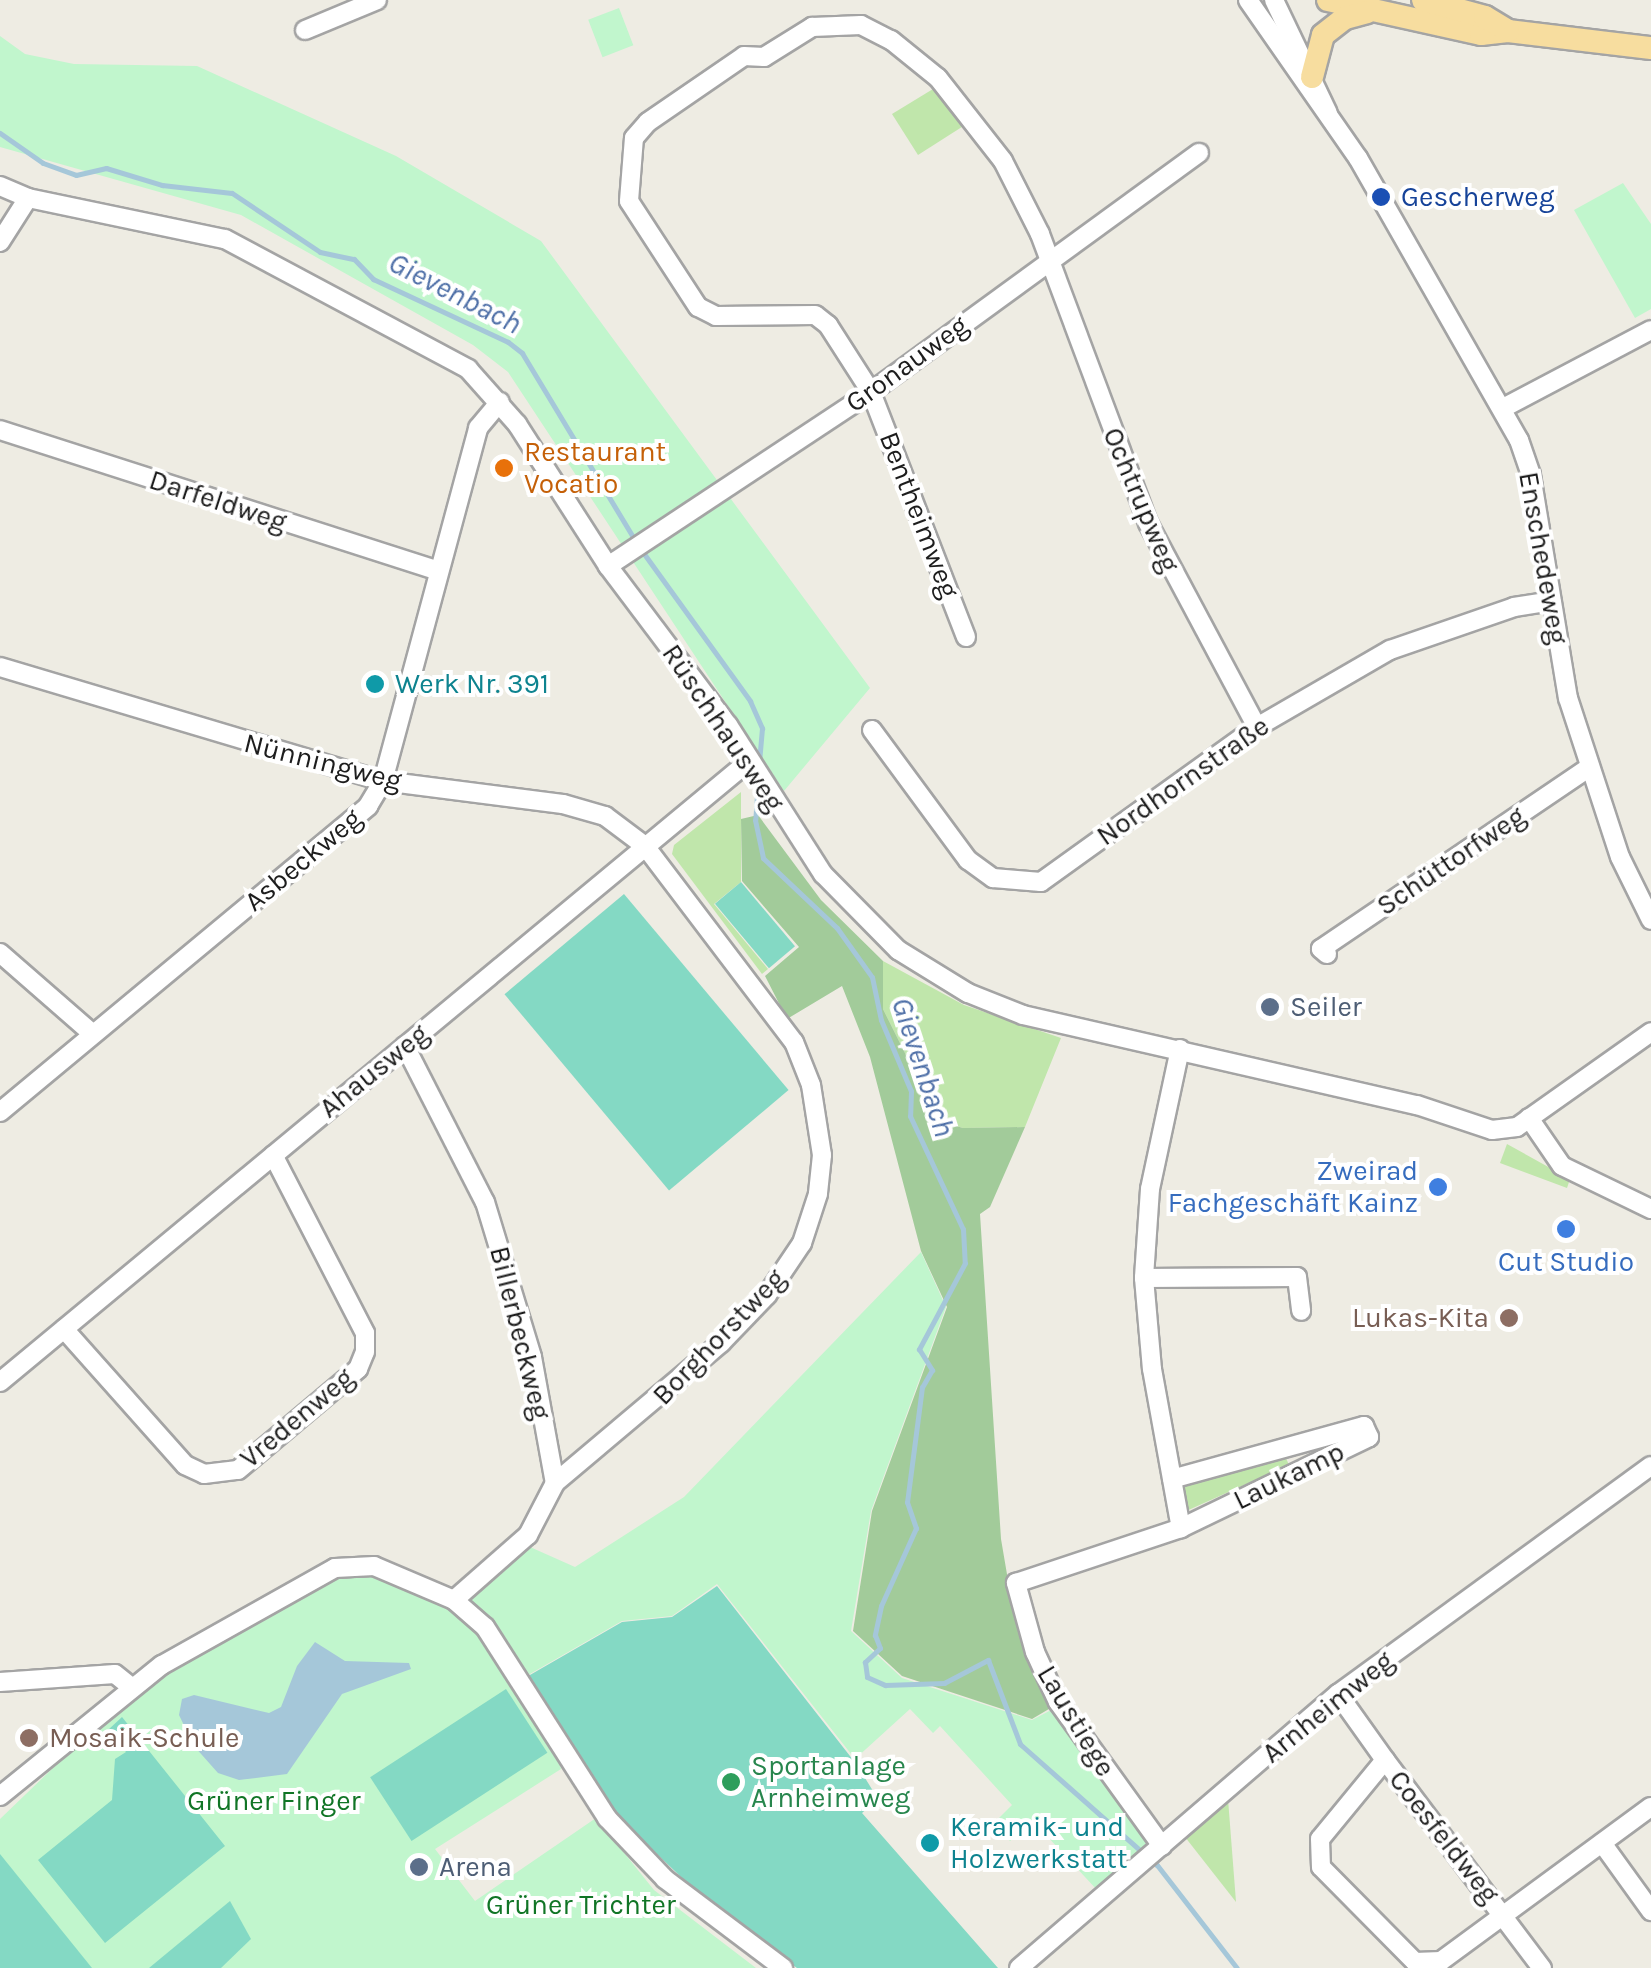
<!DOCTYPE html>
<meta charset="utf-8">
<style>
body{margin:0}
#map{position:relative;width:1651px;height:1968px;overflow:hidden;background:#eeece3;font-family:Karla,sans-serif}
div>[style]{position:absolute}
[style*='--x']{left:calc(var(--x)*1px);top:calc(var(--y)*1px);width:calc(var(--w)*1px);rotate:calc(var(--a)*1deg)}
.grass>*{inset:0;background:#c0e6ab}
.forest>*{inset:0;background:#a2cb9a}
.park>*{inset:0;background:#c1f6cd;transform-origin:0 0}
.pitch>*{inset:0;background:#84d9c4;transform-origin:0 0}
.water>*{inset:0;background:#a5c7d9}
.stream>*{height:5px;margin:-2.5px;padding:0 2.5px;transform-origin:2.5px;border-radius:2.5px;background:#a5c7d9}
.roads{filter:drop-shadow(2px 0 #a4a4a4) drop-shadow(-2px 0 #a4a4a4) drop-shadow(0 2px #a4a4a4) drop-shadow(0 -2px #a4a4a4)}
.minor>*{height:18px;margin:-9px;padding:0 9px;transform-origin:9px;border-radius:9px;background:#fff}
.major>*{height:22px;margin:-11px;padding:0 11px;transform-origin:11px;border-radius:11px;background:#f7dd9f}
.dots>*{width:28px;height:28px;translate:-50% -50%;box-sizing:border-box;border:5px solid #fff;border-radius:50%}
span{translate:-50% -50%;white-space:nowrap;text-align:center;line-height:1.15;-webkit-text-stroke:8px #fff;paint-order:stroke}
.transit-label{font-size:28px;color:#164399}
.left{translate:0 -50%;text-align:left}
.street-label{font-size:28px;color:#1d1d1d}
.food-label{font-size:28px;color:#c56008}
.culture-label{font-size:28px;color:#0d838f}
.service-label{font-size:28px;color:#4e5e75}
.shop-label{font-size:28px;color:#366cbe}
.right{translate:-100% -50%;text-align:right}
.education-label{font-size:28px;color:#785e54}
.leisure-label{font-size:28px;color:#27864d}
.park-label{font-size:28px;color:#117526}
.water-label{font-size:30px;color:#4e6fa7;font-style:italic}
</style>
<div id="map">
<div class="grass">
<div style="clip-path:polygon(933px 89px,965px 125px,918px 155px,892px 114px)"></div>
<div style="clip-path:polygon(741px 792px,741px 882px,714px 904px,768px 969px,762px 974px,672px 854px,674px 845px)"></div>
<div style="clip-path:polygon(883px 961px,964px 1005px,1061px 1038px,1025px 1127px,963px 1128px,939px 1121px,883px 1009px)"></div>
<div style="clip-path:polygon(1507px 1144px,1570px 1179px,1567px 1188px,1500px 1163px)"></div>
<div style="clip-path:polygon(1285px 1456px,1289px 1465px,1184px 1512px,1178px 1483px)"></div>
<div style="clip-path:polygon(1228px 1799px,1236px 1902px,1185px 1837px)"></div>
</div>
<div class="forest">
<div style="clip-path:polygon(758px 815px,821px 900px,883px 961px,883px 1009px,939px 1121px,963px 1128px,1025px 1127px,990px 1207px,980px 1214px,1001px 1539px,1009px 1586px,1054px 1706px,1032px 1719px,902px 1676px,853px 1631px,872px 1511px,947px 1307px,921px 1251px,870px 1057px,842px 986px,787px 1019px,765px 976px,799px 947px,742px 881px,741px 819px)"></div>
</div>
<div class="park">
<div style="left:619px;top:8px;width:40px;height:33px;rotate:69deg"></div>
<div style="clip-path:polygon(0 36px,25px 54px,74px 64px,197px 66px,396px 156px,541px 241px,870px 688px,784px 791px,508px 372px,473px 345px,241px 215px,0 147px)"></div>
<div style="clip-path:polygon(1623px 183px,1651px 224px,1651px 309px,1635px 318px,1574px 210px)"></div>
<div style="clip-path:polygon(921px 1252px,946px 1307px,871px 1511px,851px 1631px,902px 1678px,1032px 1720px,1055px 1708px,1159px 1839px,1098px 1891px,1033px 1821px,1010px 1841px,994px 1823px,1012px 1805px,940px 1726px,933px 1733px,910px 1709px,855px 1759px,717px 1584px,672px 1616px,622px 1621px,523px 1678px,456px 1594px,521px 1543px,575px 1567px,684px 1497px)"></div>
<div style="clip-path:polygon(368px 1568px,446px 1599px,488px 1648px,556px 1751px,561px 1769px,435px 1849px,475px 1901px,596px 1818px,654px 1890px,756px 1968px,0 1968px,0 1819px,134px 1690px,336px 1574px)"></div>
</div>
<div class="pitch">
<div style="left:741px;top:882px;width:84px;height:34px;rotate:50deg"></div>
<div style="left:624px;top:894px;width:256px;height:156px;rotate:50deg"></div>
<div style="clip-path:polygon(717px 1586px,857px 1765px,878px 1799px,862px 1813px,998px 1968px,797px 1968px,723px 1917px,615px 1814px,523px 1679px,622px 1622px,672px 1617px)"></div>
<div style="left:506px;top:1689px;width:76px;height:162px;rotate:57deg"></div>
<div style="clip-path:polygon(122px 1717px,225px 1846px,105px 1943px,38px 1860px,112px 1800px,115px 1759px,126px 1752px,108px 1730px)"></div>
<div style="clip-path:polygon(0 1854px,92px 1968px,0 1968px)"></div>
<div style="clip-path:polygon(230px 1901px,251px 1939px,221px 1968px,149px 1968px)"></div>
</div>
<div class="water">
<div style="clip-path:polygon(315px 1642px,345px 1661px,409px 1663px,411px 1669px,342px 1694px,287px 1774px,239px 1780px,218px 1773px,194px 1746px,179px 1715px,182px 1699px,194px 1695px,269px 1713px,281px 1707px,297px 1666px)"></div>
</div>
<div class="stream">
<div style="--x:0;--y:133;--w:52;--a:34.9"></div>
<div style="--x:43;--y:163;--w:35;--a:20"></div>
<div style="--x:76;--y:175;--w:31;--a:-13"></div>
<div style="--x:106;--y:168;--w:59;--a:16.9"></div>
<div style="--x:162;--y:185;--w:70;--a:6.5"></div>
<div style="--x:232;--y:193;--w:106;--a:33.8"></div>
<div style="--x:320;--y:252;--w:35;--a:12"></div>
<div style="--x:354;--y:259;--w:28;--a:46"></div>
<div style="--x:373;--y:279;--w:149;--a:25"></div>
<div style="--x:508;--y:342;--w:18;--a:38"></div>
<div style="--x:522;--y:353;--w:221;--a:58.9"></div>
<div style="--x:642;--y:551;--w:185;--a:54.2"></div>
<div style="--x:750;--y:701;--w:30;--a:66"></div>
<div style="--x:762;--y:728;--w:37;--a:95"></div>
<div style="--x:758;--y:781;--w:39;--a:94"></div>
<div style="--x:755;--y:820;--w:39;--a:78"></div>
<div style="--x:763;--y:858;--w:102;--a:43.4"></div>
<div style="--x:837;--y:928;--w:60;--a:54.5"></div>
<div style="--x:872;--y:977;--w:44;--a:78.2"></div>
<div style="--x:881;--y:1020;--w:77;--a:67.1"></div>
<div style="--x:911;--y:1091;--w:25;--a:92"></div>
<div style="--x:910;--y:1116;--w:125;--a:64.9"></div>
<div style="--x:963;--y:1229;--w:34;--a:87"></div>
<div style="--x:965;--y:1263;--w:98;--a:118.1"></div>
<div style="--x:919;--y:1349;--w:25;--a:58"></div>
<div style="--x:932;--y:1370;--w:20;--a:120"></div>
<div style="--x:922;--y:1387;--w:116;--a:97.4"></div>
<div style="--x:907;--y:1502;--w:28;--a:71"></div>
<div style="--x:916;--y:1528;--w:85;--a:114.2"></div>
<div style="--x:881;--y:1606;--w:30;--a:102"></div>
<div style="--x:875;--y:1635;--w:14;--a:69"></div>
<div style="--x:880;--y:1648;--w:21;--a:137"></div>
<div style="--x:865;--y:1662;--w:15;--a:82"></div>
<div style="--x:867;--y:1677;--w:20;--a:24"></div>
<div style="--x:885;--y:1685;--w:59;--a:-1.9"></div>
<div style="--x:944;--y:1683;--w:50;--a:-27.6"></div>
<div style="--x:988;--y:1660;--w:90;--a:69.1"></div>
<div style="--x:1020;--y:1744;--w:183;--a:41.5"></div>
<div style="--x:1157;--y:1865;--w:130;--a:52.2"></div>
</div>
<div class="roads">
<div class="minor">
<div style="--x:1248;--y:0;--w:193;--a:55.2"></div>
<div style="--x:1358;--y:158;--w:325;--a:60.3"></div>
<div style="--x:1519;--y:440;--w:37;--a:71"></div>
<div style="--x:1531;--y:475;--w:226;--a:80.6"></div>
<div style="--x:1568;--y:698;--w:167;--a:71.9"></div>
<div style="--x:1620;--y:857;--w:70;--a:63.8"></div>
<div style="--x:1274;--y:0;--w:125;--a:64.5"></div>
<div style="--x:305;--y:30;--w:78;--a:-22.6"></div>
<div style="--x:0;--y:186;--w:30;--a:23"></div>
<div style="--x:28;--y:198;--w:201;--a:11.8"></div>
<div style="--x:225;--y:239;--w:276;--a:28.1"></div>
<div style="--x:468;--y:369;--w:74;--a:48.3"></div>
<div style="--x:517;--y:424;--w:169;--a:57.3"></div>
<div style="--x:608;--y:566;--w:199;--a:53"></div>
<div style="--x:728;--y:725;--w:177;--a:57.5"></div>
<div style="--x:823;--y:874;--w:107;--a:45.4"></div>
<div style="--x:898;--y:950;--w:82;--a:31.6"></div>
<div style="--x:968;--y:993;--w:59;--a:21.8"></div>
<div style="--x:1023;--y:1015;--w:404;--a:12.9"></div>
<div style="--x:1417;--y:1105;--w:79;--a:18.4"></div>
<div style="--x:1492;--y:1130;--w:25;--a:-7"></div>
<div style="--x:1517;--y:1127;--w:164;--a:-35.3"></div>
<div style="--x:0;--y:242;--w:52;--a:-57.5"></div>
<div style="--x:1503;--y:408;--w:167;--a:-27.8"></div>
<div style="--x:0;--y:430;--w:459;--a:17.8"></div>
<div style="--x:608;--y:566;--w:315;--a:-33.5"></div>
<div style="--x:871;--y:392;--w:406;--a:-36.1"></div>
<div style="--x:966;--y:637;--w:263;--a:-111.2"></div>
<div style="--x:871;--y:392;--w:80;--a:-122.7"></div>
<div style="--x:828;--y:325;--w:16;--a:-142"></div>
<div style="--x:815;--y:315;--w:99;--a:179.4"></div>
<div style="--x:716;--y:316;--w:20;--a:-153"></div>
<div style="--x:698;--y:307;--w:126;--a:-123.1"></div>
<div style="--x:629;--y:201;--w:63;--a:-85.5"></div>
<div style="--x:634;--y:138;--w:21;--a:-49"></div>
<div style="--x:648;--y:122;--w:116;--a:-34.5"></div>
<div style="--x:744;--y:56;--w:20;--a:3"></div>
<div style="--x:764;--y:57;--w:57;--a:-32"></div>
<div style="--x:812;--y:27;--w:49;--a:-2.3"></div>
<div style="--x:861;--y:25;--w:34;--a:27"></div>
<div style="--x:891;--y:40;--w:60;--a:39"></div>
<div style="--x:938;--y:78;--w:105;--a:51.9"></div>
<div style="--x:1003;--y:161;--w:82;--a:63.1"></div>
<div style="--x:1040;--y:234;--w:309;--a:69.5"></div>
<div style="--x:1148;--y:523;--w:231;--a:61.9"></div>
<div style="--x:0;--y:667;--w:400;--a:16.6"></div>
<div style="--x:383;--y:781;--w:181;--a:7.3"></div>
<div style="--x:563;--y:804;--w:44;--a:15.9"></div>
<div style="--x:605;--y:816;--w:50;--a:36.9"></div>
<div style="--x:645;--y:846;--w:246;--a:52.8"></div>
<div style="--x:794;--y:1042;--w:46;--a:68.4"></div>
<div style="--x:811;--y:1085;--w:71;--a:81.1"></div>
<div style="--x:822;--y:1155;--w:39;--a:96"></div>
<div style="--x:818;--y:1194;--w:52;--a:108.1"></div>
<div style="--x:802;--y:1243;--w:63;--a:123.9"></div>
<div style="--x:767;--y:1295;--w:66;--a:133.8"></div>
<div style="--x:721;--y:1343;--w:217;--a:139.9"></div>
<div style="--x:872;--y:730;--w:162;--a:53.6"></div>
<div style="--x:968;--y:860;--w:31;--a:36"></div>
<div style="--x:993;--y:878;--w:48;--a:4.8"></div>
<div style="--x:1041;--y:882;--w:266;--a:-35.7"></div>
<div style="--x:1257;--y:727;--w:154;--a:-30.1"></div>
<div style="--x:1390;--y:650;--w:131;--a:-19.1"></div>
<div style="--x:1514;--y:607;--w:38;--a:-9"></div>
<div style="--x:0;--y:953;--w:123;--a:41.1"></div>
<div style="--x:1327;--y:954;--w:8;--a:-140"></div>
<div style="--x:1321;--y:949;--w:321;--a:-34.1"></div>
<div style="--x:405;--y:1046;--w:175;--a:62.9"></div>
<div style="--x:485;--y:1202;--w:162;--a:73.1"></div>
<div style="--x:532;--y:1357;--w:128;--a:79.7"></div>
<div style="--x:555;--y:1483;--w:59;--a:117.4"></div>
<div style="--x:528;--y:1535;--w:98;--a:138.7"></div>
<div style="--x:1180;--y:1049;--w:143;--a:102.1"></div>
<div style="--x:1150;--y:1189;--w:89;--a:93.9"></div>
<div style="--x:1144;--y:1278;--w:91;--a:85"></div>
<div style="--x:1152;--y:1369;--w:162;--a:79.7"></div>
<div style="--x:0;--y:1112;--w:479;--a:-39.7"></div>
<div style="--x:368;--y:806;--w:29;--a:-59"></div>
<div style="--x:383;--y:781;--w:366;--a:-74.9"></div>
<div style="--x:478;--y:428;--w:34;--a:-50"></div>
<div style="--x:1529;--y:1118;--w:58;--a:55.5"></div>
<div style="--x:1562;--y:1166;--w:99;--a:25.8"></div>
<div style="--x:1144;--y:1278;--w:153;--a:-0.4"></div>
<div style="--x:1297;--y:1277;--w:34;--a:83"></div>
<div style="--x:64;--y:1329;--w:182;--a:48.3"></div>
<div style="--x:185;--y:1465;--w:21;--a:25"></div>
<div style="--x:204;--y:1474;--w:34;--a:-7"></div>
<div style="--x:238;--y:1470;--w:157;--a:-40.1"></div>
<div style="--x:358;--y:1369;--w:18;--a:-68"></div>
<div style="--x:365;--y:1352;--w:19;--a:-90"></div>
<div style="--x:365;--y:1333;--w:200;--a:-117.3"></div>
<div style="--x:0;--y:1382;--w:973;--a:-39.66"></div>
<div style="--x:0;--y:1682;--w:115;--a:-4"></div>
<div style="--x:115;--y:1674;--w:22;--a:39"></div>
<div style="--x:1338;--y:1694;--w:81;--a:54.5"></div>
<div style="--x:1385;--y:1760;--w:102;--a:129.4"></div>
<div style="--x:1320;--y:1839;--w:28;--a:88"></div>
<div style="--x:1321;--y:1867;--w:134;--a:45.3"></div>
<div style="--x:1415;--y:1962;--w:26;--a:-2"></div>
<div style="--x:1441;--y:1961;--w:260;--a:-36.3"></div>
<div style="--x:1385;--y:1760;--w:261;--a:53"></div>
<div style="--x:0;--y:1796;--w:208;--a:-39"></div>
<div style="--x:162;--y:1665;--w:198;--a:-29.3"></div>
<div style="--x:335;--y:1568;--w:39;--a:-3"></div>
<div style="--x:374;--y:1566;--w:87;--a:23"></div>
<div style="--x:454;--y:1600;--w:41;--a:41.1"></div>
<div style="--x:485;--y:1627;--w:227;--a:57.4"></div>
<div style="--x:607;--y:1818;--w:84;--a:46.4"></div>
<div style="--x:665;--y:1879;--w:148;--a:37"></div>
<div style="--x:1602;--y:1843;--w:84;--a:54.2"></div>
<div style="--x:1162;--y:1846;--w:178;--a:-125.8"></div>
<div style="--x:1058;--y:1702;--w:55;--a:-114.7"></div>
<div style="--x:1035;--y:1652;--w:72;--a:-105.4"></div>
<div style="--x:1016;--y:1583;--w:174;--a:-18.4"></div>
<div style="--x:1181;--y:1528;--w:209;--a:-25.8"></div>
<div style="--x:1369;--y:1437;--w:12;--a:-114"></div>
<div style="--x:1364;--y:1426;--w:199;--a:164.6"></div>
<div style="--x:1019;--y:1968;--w:421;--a:-40.7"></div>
<div style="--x:1338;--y:1694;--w:387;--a:-36.1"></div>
</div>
<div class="major">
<div style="--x:1328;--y:0;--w:157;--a:12.5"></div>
<div style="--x:1481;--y:34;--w:27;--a:-6"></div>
<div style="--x:1508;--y:31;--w:144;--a:6.8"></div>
<div style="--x:1423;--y:0;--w:64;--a:15.3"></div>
<div style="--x:1485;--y:17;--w:27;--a:31"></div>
<div style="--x:1312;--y:77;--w:43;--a:-75.3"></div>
<div style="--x:1323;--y:35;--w:28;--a:-38"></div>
<div style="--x:1345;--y:18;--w:23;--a:-15"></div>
</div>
</div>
<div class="dots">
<div style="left:1381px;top:197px;background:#1a4fb4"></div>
<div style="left:504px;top:468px;background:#e8710a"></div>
<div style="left:375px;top:684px;background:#0f9aa8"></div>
<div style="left:1270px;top:1007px;background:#5c6f8a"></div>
<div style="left:1438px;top:1187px;background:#3f7fe0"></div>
<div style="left:1566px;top:1229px;background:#3f7fe0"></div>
<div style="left:1509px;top:1318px;background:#8d6e63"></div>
<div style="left:29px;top:1738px;background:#8d6e63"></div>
<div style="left:731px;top:1782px;background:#2e9e5b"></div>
<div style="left:930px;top:1843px;background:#0f9aa8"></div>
<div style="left:419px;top:1867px;background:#5c6f8a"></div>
</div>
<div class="transit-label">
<span class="left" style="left:1401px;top:197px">Gescherweg</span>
</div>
<div class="street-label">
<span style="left:907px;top:364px;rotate:-36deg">Gronauweg</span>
<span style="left:1141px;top:500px;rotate:67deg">Ochtrupweg</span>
<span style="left:218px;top:501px;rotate:18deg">Darfeldweg</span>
<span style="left:919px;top:515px;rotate:69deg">Bentheimweg</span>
<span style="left:1543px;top:558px;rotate:80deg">Enschedeweg</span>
<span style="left:723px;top:728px;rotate:56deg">Rüschhausweg</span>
<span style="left:323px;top:762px;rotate:14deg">Nünningweg</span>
<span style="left:1183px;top:781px;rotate:-35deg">Nordhornstraße</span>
<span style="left:303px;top:860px;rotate:-40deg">Asbeckweg</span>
<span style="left:1451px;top:861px;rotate:-34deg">Schüttorfweg</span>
<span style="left:374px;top:1071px;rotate:-39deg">Ahausweg</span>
<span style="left:520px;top:1333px;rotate:76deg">Billerbeckweg</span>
<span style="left:719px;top:1337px;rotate:-46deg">Borghorstweg</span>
<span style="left:297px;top:1418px;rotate:-40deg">Vredenweg</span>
<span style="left:1289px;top:1476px;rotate:-26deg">Laukamp</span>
<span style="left:1328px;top:1707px;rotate:-39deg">Arnheimweg</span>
<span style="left:1076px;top:1721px;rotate:59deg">Laustiege</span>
<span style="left:1444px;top:1837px;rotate:52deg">Coesfeldweg</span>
</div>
<div class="food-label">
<span class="left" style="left:524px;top:468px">Restaurant<br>Vocatio</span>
</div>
<div class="culture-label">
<span class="left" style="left:395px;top:684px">Werk Nr. 391</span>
<span class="left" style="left:950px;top:1843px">Keramik- und<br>Holzwerkstatt</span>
</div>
<div class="service-label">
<span class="left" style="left:1290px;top:1007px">Seiler</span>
<span class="left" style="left:439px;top:1867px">Arena</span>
</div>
<div class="shop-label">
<span class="right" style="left:1418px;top:1187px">Zweirad<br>Fachgeschäft Kainz</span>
<span style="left:1566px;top:1262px">Cut Studio</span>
</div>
<div class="education-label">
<span class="right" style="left:1489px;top:1318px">Lukas-Kita</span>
<span class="left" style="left:49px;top:1738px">Mosaik-Schule</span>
</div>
<div class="leisure-label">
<span class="left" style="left:751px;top:1782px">Sportanlage<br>Arnheimweg</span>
</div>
<div class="park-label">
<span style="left:274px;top:1801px">Grüner Finger</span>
<span style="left:581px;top:1905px">Grüner Trichter</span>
</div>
<div class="water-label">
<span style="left:455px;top:293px;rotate:27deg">Gievenbach</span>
<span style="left:923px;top:1067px;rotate:72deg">Gievenbach</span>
</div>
</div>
